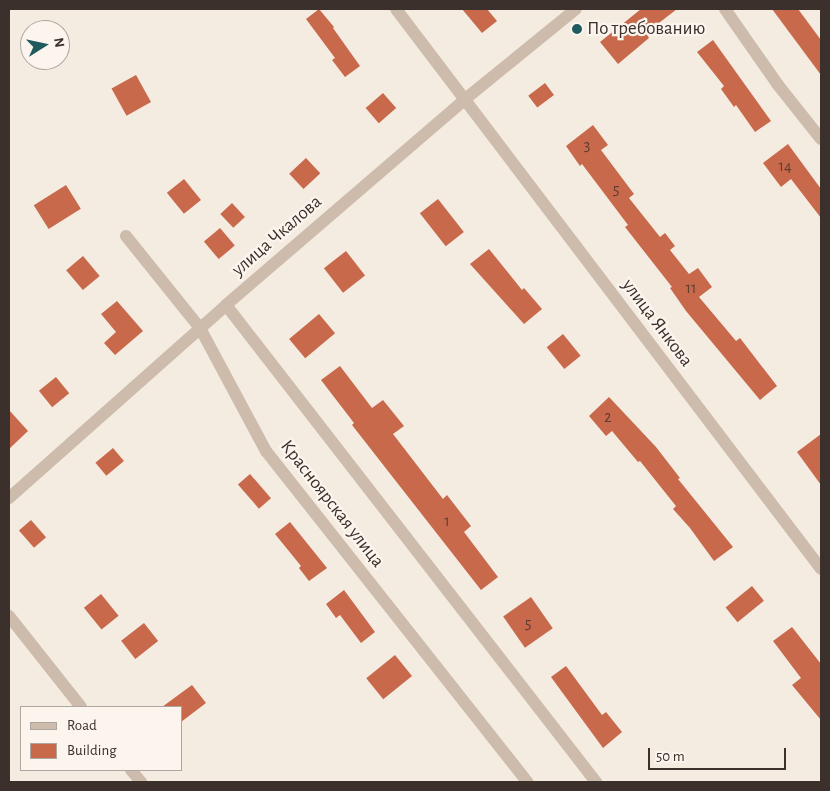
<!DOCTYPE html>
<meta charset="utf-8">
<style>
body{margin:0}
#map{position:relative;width:830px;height:791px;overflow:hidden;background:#f4ebe1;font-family:"Alegreya Sans",sans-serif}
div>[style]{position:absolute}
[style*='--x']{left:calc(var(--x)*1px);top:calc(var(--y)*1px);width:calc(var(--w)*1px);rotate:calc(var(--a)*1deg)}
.building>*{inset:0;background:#c8694b;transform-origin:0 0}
.street>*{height:12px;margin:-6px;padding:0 6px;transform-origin:6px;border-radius:6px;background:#cdbbac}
.dots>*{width:14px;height:14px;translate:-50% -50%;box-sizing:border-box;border:2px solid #fbf5ee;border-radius:50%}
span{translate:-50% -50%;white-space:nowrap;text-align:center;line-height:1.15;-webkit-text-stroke:4.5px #fbf5ee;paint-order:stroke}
.number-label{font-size:16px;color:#5e3e33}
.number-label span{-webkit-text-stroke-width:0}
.poi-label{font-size:19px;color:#3b302b}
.left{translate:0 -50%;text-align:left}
.street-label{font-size:19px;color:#3b302b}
.frame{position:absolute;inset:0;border:10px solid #3b302b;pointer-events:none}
.legend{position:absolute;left:20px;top:706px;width:162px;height:65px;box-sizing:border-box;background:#fbf5ee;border:1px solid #aea6a0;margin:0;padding:6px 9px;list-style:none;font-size:15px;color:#3b302b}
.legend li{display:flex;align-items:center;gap:10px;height:25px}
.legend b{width:25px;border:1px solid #aea6a0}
.north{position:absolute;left:20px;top:20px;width:50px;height:50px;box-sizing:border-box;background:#fbf5ee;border:1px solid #aea6a0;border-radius:50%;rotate:80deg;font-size:14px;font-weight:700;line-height:20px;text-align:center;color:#3b302b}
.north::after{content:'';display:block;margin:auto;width:18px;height:22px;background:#1f5a5e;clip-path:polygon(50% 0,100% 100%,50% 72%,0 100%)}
.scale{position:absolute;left:648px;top:748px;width:138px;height:22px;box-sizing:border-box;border:2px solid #3b302b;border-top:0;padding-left:6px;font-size:15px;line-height:18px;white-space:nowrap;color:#3b302b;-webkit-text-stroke:4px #fbf5ee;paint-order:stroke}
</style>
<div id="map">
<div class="building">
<div style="clip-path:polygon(319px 9px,334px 27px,333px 28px,360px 66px,345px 77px,332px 60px,335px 58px,306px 19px)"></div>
<div style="clip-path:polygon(462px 9px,487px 9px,497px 21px,482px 33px)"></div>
<div style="clip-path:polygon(641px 9px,677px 9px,646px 33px,649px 38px,618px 64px,600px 42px)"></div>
<div style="clip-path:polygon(772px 9px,798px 9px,821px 40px,821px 75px)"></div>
<div style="clip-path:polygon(713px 40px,771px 121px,755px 132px,736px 105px,734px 107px,721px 89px,724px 86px,697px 52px)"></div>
<div style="left:136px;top:75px;width:31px;height:28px;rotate:61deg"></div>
<div style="left:545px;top:83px;width:15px;height:21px;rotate:53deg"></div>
<div style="left:383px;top:93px;width:20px;height:23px;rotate:49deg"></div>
<div style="clip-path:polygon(593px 125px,608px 145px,601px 150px,634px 194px,629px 198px,660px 237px,665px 233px,675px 246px,670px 250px,689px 274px,698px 268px,712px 287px,699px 297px,736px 341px,740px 338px,777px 386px,760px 400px,686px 311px,670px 288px,672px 287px,625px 227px,628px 225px,582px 164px,580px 166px,566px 146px)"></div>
<div style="clip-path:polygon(788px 144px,821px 189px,821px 218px,791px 179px,781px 187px,763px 163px)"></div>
<div style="left:306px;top:158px;width:21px;height:23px;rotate:47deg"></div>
<div style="left:184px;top:179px;width:27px;height:22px;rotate:51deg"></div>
<div style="left:66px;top:185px;width:28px;height:38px;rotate:58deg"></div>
<div style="left:438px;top:199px;width:42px;height:23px;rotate:52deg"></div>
<div style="left:232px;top:203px;width:19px;height:16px;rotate:47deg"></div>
<div style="left:220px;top:228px;width:23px;height:21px;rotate:50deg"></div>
<div style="clip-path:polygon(489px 249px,522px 290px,524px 288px,542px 309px,524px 324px,470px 264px)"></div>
<div style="left:346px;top:251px;width:31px;height:28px;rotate:52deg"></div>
<div style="left:83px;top:256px;width:26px;height:22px;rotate:50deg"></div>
<div style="clip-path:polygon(117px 301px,143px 331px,115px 355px,104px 343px,116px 332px,101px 314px)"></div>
<div style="left:319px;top:314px;width:25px;height:39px;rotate:50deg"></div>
<div style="left:563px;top:334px;width:28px;height:21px;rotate:51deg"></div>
<div style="clip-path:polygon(340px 366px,372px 408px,383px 400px,404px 426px,393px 434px,443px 499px,447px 495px,471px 526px,464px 532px,498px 577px,481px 590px,352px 425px,354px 423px,321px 380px)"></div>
<div style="left:56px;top:377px;width:21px;height:22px;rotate:51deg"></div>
<div style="clip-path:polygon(609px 397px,656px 447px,680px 478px,678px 479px,733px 547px,714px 561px,690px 528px,673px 509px,676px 506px,640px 461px,638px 462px,612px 431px,606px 436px,589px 416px)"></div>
<div style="clip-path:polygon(9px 410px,28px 431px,9px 449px)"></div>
<div style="clip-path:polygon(821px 434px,821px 485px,797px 452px)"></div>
<div style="left:113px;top:448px;width:17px;height:23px;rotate:50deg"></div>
<div style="left:250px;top:474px;width:32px;height:16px;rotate:49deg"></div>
<div style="left:31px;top:520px;width:23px;height:16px;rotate:49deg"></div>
<div style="clip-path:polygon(290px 522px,327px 568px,309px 581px,299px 568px,301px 566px,275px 534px)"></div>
<div style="left:752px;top:586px;width:19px;height:34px;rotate:51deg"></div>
<div style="clip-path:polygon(344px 590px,375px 632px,361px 643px,340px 615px,336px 618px,326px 604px)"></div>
<div style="left:101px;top:594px;width:28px;height:22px;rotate:51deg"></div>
<div style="left:531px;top:597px;width:38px;height:34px;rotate:55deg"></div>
<div style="left:144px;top:623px;width:23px;height:29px;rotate:52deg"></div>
<div style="clip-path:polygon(792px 627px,821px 664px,821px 720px,792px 685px,801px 678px,773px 641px)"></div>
<div style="left:395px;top:655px;width:27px;height:37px;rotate:51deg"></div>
<div style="clip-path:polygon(566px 666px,602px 715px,606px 712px,622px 732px,603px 748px,551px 677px)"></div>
<div style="clip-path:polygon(192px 685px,206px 703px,181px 722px,181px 707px,162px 707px)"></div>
</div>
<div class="street">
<div style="--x:396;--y:9;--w:703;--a:52.8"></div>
<div style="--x:725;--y:9;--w:93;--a:55.1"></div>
<div style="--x:778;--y:85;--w:69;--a:51.5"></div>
<div style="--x:126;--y:236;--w:118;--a:51.2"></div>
<div style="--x:200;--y:328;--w:140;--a:61.8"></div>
<div style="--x:266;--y:451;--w:422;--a:51.7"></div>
<div style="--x:226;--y:305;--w:604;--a:52.2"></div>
<div style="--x:9;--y:498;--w:290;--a:-41.6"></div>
<div style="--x:226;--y:305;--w:314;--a:-40.7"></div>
<div style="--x:464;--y:100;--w:144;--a:-39.1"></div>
<div style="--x:9;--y:616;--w:116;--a:51.6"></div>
<div style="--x:131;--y:770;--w:16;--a:50"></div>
</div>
<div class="dots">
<div style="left:577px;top:29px;background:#1f5a5e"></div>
</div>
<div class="number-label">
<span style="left:587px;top:145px">3</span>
<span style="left:785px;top:166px">14</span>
<span style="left:616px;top:189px">5</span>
<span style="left:691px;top:288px">11</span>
<span style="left:608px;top:417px">2</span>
<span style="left:447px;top:521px">1</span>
<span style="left:528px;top:623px">5</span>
</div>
<div class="poi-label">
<span class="left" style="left:587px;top:29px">По требованию</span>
</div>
<div class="street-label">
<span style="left:277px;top:236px;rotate:-41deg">улица Чкалова</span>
<span style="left:657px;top:323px;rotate:53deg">улица Янкова</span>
<span style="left:332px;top:504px;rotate:52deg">Красноярская улица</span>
</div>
<div class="frame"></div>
<ul class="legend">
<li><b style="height:6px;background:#cdbbac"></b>Road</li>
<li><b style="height:14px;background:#c8694b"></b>Building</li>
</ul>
<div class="north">N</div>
<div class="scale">50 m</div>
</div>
